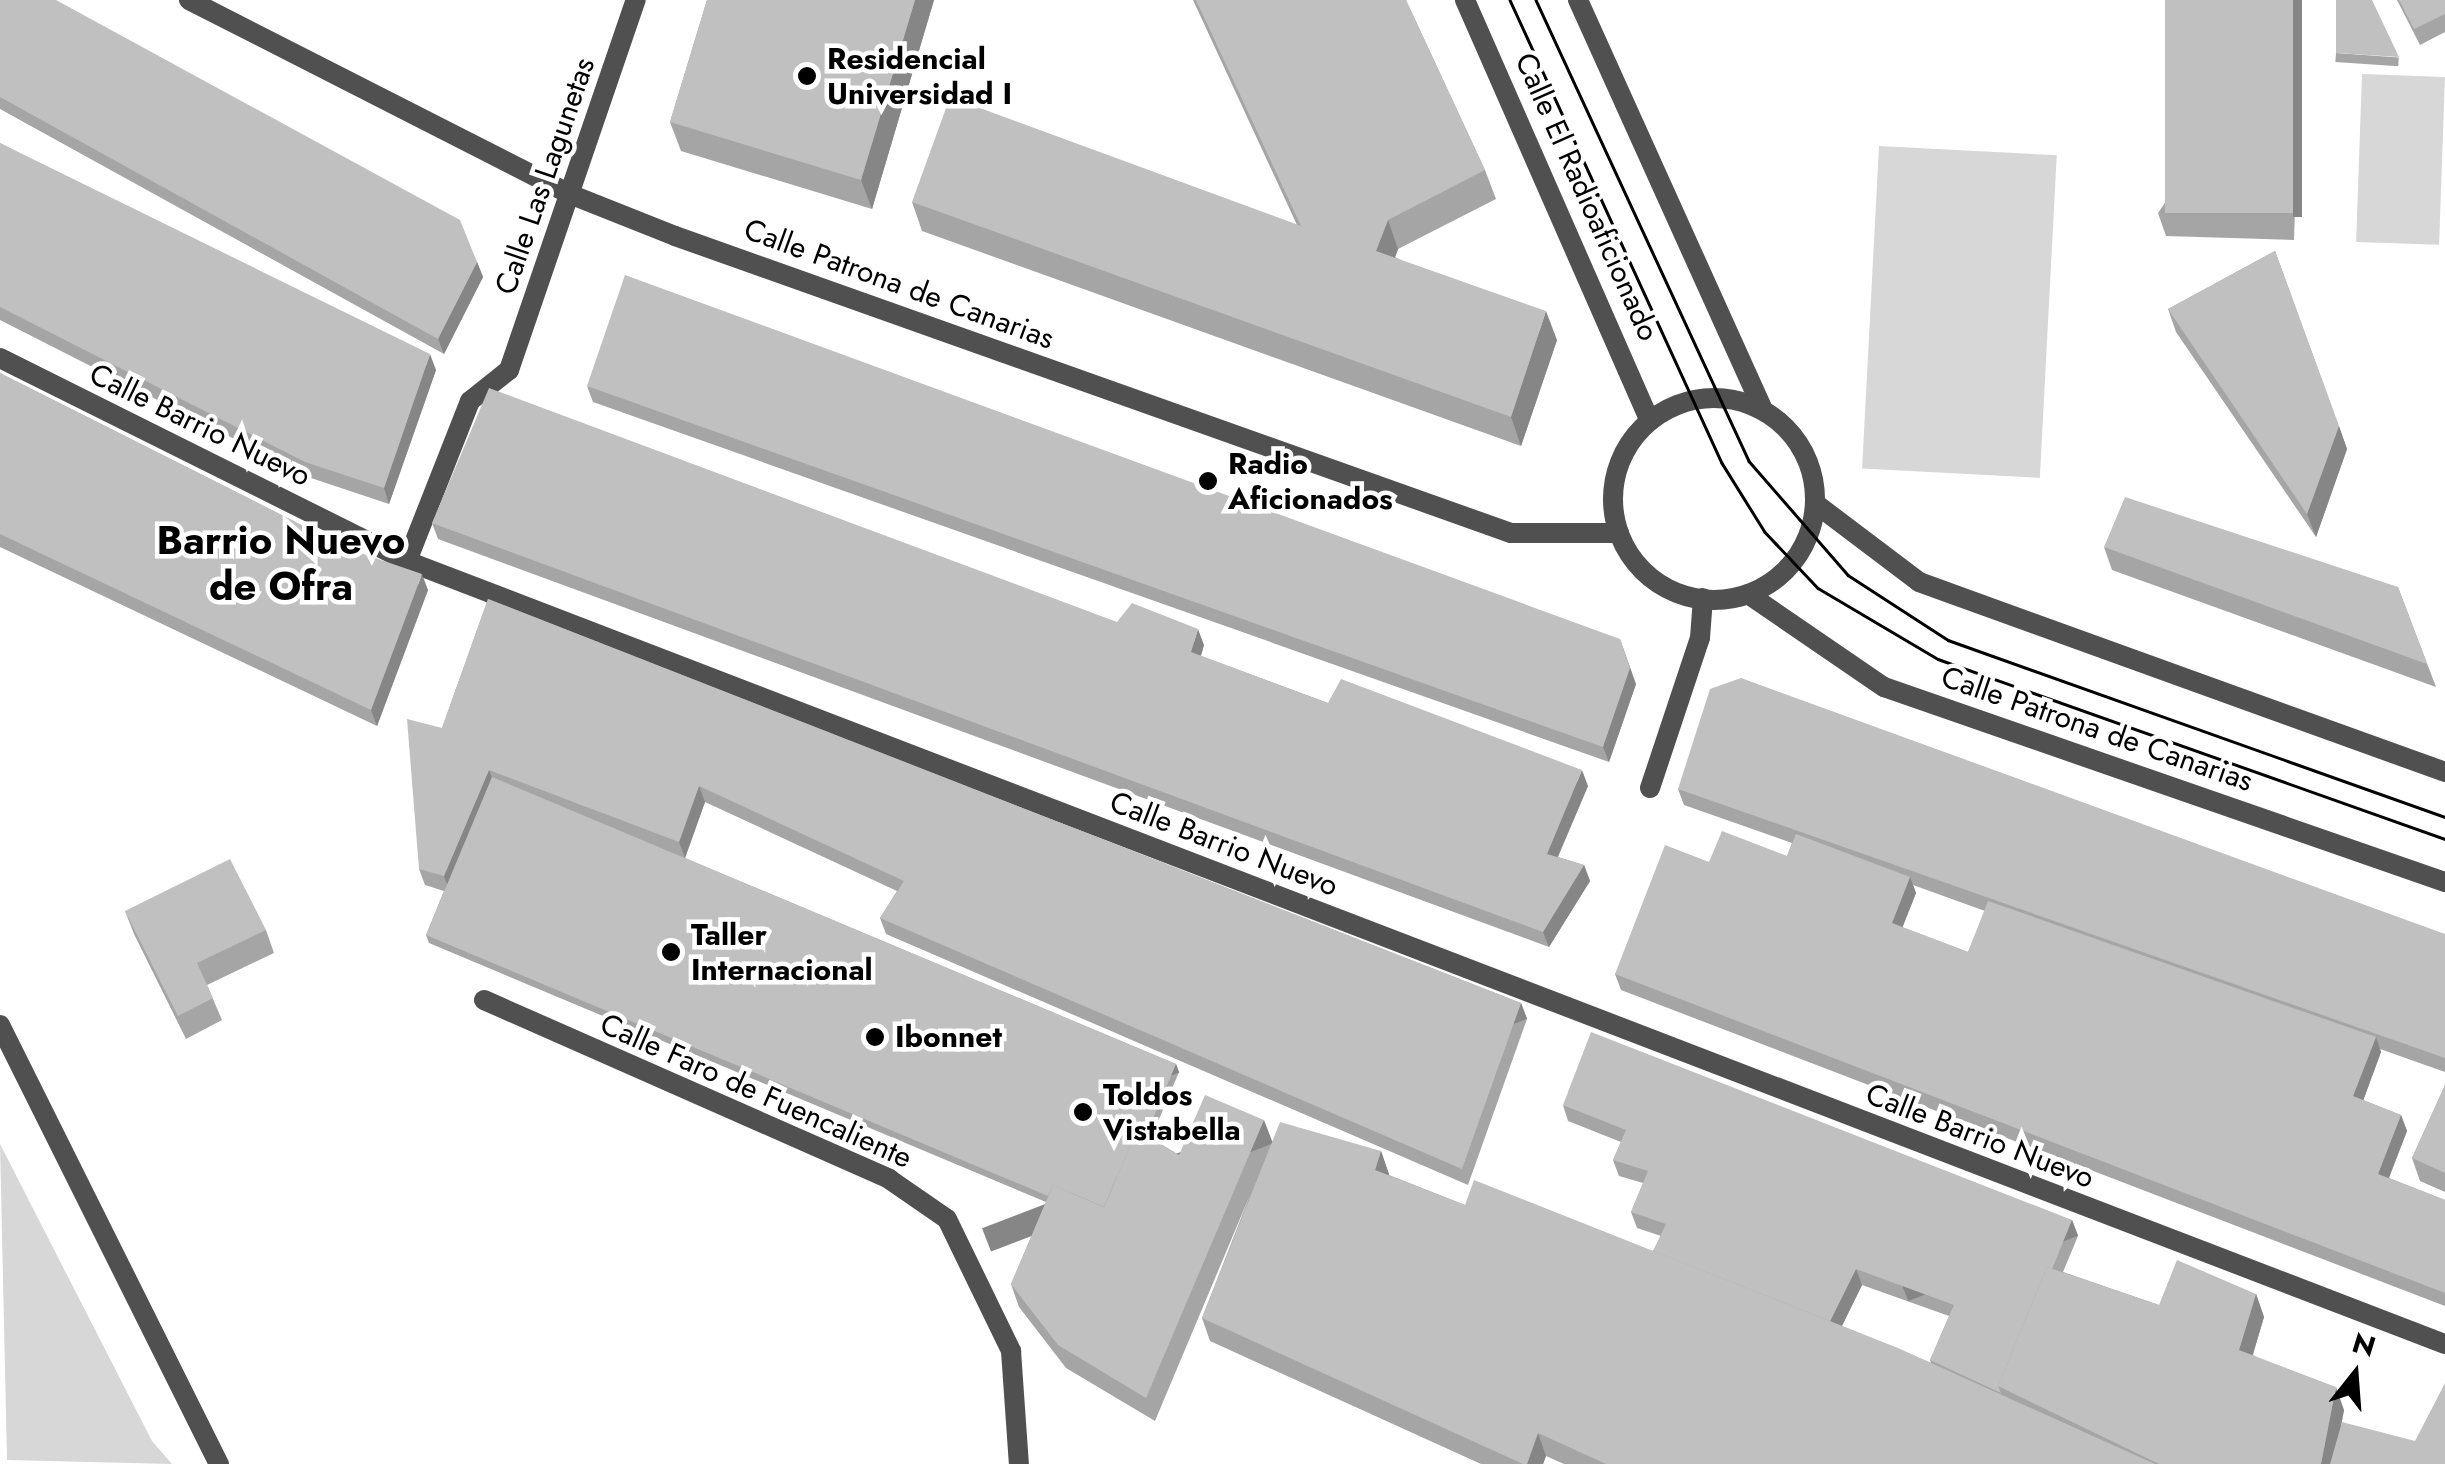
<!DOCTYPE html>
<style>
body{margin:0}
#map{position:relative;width:2445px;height:1464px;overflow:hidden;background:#fff;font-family:Jost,sans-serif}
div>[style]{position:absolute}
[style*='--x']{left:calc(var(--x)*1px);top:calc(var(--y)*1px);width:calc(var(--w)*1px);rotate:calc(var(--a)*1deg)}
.green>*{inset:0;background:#d7d7d7;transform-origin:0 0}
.service>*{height:20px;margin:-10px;padding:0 10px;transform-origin:10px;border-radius:10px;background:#505050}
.pedestrian>*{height:20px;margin:-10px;padding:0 10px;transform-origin:10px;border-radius:10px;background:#505050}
.minor>*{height:20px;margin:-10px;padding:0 10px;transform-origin:10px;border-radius:10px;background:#505050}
.tertiary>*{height:20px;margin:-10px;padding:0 10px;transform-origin:10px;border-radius:10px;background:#505050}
.tertiary>.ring{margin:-10px;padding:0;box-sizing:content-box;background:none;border:20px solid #505050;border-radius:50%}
.tram>*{height:2.5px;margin:-1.25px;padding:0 1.25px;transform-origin:1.25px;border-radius:1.25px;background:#000}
.wall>*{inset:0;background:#a5a5a5;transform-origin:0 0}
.shaded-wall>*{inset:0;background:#868686;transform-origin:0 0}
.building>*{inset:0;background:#c0c0c0;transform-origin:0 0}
.dots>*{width:28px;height:28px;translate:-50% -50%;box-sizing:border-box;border:5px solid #fff;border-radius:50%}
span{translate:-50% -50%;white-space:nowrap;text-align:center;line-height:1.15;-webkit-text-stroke:9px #fff;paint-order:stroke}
.poi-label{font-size:30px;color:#000;font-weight:700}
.left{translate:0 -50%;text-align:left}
.street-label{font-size:30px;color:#000}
.district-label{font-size:40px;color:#000;font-weight:700}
.north{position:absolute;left:2305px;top:1324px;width:100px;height:100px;-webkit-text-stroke:8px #fff;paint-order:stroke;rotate:17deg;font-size:28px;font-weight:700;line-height:40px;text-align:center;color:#000}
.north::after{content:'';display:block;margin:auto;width:35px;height:45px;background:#000;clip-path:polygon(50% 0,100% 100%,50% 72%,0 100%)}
</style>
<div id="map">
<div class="green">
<div style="left:2362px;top:74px;width:83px;height:168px;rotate:2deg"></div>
<div style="left:1879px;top:146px;width:178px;height:323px;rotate:3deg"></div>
<div style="clip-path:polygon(0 1144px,152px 1441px,172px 1464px,7px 1460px)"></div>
</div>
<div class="service">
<div style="--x:1650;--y:788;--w:158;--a:-71.6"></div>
<div style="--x:1700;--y:638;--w:40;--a:-85.7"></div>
</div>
<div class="pedestrian">
<div style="--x:407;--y:561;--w:172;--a:-68.5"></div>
<div style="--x:470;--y:401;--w:50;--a:-38.5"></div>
</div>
<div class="minor">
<div style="--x:189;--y:0;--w:430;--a:27"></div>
<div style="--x:572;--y:195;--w:111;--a:21.7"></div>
<div style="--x:675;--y:236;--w:887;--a:19.56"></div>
<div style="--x:1511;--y:533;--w:108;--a:0"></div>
<div style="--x:0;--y:358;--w:455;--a:26.5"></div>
<div style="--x:407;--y:561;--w:2183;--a:21.02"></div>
<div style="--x:509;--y:370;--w:391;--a:-71.1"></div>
<div style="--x:484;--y:1000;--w:443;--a:23.8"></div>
<div style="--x:889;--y:1179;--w:70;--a:34.6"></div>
<div style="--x:947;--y:1219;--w:147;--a:64.1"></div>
<div style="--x:1011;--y:1351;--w:113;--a:86"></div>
</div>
<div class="tertiary">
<div style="--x:1465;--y:0;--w:460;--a:66.3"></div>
<div style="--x:1578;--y:0;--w:450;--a:65.7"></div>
<div class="ring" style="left:1613px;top:398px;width:182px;height:182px"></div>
<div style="--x:1816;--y:504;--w:129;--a:37.1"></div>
<div style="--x:1919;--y:582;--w:559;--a:19.86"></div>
<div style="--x:1748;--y:594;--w:165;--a:34.4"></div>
<div style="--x:1884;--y:687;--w:594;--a:19.17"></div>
<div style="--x:0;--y:1025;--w:491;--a:63.5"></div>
</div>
<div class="tram">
<div style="--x:1510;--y:0;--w:509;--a:65.4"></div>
<div style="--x:1722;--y:463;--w:81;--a:58.1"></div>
<div style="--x:1765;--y:532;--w:77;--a:46.6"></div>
<div style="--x:1818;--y:588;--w:139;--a:30.6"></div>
<div style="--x:1938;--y:659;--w:538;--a:19.55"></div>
<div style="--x:1536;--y:0;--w:508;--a:65.2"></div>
<div style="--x:1749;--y:461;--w:151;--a:49"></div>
<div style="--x:1848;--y:575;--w:119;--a:33"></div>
<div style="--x:1948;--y:640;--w:528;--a:19.6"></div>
</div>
<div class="wall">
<div style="clip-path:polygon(0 0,477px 262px,483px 277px,444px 354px,0 109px)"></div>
<div style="clip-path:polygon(707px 0,934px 0,872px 209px,681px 151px,670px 122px)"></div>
<div style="clip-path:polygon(1193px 0,1406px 0,1485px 170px,1496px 199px,1398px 249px,1395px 257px,1557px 340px,1521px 446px,922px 231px,912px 202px,1297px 225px)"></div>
<div style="clip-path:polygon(2302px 0,2294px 240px,2166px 236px,2158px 213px)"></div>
<div style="clip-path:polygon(2397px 0,2445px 0,2445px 32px,2420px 45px)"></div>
<div style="left:2336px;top:53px;width:63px;height:9px;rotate:4deg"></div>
<div style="clip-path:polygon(0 143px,436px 370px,389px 504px,311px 478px,0 320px)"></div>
<div style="clip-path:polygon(2275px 251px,2347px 449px,2316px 537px,2176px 332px,2168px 309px)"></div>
<div style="clip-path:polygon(0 373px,349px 549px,428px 590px,377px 726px,0 547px)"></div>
<div style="clip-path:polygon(587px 386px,1636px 684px,1609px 762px,593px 402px)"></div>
<div style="clip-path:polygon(432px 523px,1117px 622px,1204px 645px,1201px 656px,1328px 703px,1588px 786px,1558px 857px,1584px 865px,1590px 881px,1549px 947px,438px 539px)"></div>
<div style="clip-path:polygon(2104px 547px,2398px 587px,2436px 687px,2112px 570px)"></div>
<div style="clip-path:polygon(evenodd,488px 599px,1521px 1003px,1527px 1019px,1468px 1185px,886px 934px,880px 918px,897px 891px,705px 802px,685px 858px,1176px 1064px,1179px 1072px,1151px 1138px,1179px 1155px,1272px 1141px,1381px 1151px,1389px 1175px,1465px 1205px,1653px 1251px,1661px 1236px,1637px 1228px,1631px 1212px,1643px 1183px,1619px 1176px,1613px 1160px,1621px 1142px,1568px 1121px,1563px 1105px,2072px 1220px,2078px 1236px,2063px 1272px,2159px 1305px,2256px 1294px,2264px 1317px,2253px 1355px,2344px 1410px,2341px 1425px,2445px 1464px,1564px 1464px,1546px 1456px,1543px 1464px,1481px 1464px,1210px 1341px,1202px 1318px,1250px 1195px,1155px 1421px,1066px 1368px,1019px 1307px,1011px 1284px,1046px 1202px,429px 943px,426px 935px,444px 891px,425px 885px,419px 869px,442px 728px,488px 599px,1862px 1285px,1949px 1316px,1930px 1360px,1931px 1363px,1842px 1326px,1862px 1285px)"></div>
<div style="clip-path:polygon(evenodd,1678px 789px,2445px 934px,2445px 1072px,2380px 1049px,2381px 1052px,2363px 1100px,2401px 1115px,2407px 1131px,2389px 1178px,2445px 1200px,2445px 1306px,1621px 990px,1615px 974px,1709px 862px,1787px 856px,1792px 843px,1684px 805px,1678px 789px,1913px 885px,1985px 911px,1968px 952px,1902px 927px,1916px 893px,1913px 885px)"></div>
<div style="clip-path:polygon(125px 911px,266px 930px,274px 953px,207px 985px,222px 1020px,186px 1039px,134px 934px)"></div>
<div style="clip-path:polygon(2445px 1085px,2445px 1192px,2420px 1181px,2412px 1158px)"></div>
</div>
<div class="shaded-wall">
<div style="clip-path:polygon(915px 0,934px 0,872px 209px,861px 180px)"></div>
<div style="left:2293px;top:0;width:9px;height:217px"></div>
<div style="clip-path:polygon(1388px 220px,1398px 249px,1387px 280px,1376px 251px)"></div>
<div style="clip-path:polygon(477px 262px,483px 277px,444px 354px,438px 339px)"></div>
<div style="clip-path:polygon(1546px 311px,1557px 340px,1521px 446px,1511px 417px)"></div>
<div style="clip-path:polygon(430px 354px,436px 370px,389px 504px,384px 488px)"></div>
<div style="clip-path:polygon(2339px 426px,2347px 449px,2316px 537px,2307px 514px)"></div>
<div style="clip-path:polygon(422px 574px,428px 590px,377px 726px,371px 710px)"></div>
<div style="clip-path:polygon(1198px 629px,1204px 645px,1197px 668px,1191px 652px)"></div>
<div style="clip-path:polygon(1620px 639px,1636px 684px,1609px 762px,1603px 747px)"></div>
<div style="clip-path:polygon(489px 770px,495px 786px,450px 892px,444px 876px)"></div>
<div style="clip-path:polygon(1582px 770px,1588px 786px,1552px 870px,1547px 854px)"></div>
<div style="clip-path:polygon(699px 786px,705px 802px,685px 858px,679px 842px)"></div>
<div style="clip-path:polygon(1584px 865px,1590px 881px,1549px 947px,1543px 932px)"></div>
<div style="clip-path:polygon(1910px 877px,1916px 893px,1898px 939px,1892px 923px)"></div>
<div style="left:1521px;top:1003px;width:17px;height:176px;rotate:69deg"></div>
<div style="clip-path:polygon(2376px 1037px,2381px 1052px,2359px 1112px,2353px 1096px)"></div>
<div style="left:1176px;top:1064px;width:9px;height:171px;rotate:69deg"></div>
<div style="clip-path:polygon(2401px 1115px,2407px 1131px,2384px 1190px,2378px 1174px)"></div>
<div style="left:1264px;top:1120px;width:25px;height:302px;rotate:69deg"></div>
<div style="clip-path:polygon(1381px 1151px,1389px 1174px,1383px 1193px,1375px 1170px)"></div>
<div style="left:2072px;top:1220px;width:17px;height:182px;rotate:69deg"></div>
<div style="clip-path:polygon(1856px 1269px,1862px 1285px,1834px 1342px,1828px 1326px)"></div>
<div style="clip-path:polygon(2256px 1294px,2264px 1317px,2247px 1373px,2239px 1350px)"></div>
<div style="clip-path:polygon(2336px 1387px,2344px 1410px,2334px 1464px,2321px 1464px)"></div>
<div style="clip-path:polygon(1538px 1433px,1546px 1456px,1543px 1464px,1527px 1464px)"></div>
</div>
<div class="building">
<div style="clip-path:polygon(0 0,56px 0,460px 220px,477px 262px,438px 339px,0 97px)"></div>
<div style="clip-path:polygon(707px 0,915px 0,861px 180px,670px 122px)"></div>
<div style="clip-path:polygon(1196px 0,1406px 0,1485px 170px,1388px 220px,1376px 251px,1546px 311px,1511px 417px,912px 202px,950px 97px,1301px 226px)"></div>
<div style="left:2165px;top:0;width:128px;height:213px"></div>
<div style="clip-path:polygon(2336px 0,2372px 0,2399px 57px,2336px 53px)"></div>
<div style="clip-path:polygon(2399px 0,2445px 0,2445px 14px,2414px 29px)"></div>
<div style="clip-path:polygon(0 143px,430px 354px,384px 488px,305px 462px,0 307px)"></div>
<div style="clip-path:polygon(2275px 251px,2339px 426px,2307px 514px,2168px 309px)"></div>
<div style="clip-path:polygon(625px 275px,1620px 639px,1630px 668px,1603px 747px,587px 386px)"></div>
<div style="clip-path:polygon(0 373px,349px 549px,422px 574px,371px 710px,0 534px)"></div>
<div style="clip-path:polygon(489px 388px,1117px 622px,1132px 603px,1198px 629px,1191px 652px,1328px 703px,1341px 679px,1582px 770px,1547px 854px,1584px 865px,1543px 932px,432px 523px)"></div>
<div style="clip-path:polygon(2125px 497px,2398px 587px,2427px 664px,2104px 547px)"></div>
<div style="clip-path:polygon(488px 599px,1521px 1003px,1462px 1169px,880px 918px,904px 881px,699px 786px,679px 842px,489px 770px,444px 876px,419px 869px,407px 719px,442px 728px)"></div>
<div style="clip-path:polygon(1741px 678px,2445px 934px,2445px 1058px,1678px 789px,1710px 689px)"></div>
<div style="clip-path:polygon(492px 777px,1176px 1064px,1146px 1135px,1137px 1130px,1104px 1207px,1053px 1185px,1048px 1196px,426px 935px)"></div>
<div style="clip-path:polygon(1722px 831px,1787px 856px,1796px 834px,1910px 877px,1892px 923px,1968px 952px,1988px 901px,2376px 1037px,2353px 1096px,2401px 1115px,2378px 1174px,2445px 1200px,2445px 1293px,1615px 974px,1665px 845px,1709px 862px)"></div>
<div style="clip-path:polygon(230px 859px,266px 930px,197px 963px,213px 998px,178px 1016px,125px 911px)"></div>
<div style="clip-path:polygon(1591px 1032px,2072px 1220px,2052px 1269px,2047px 1267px,1998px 1386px,2001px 1393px,1930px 1360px,1954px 1305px,1856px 1269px,1830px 1321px,1653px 1251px,1666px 1224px,1631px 1212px,1648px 1171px,1613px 1160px,1626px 1130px,1563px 1105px)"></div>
<div style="clip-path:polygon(2445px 1085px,2445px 1173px,2412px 1158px)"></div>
<div style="clip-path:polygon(1205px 1095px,1264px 1120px,1146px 1398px,1058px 1345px,1011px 1284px,1053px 1185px,1104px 1207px,1137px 1130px,1179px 1155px)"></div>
<div style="clip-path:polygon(1280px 1122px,1381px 1151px,1375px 1170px,1465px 1205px,1474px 1180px,1898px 1348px,2155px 1464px,1606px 1464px,1538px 1433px,1527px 1464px,1523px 1464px,1202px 1318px)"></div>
<div style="clip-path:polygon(2177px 1260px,2256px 1294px,2239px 1350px,2336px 1387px,2321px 1464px,2159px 1464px,1998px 1386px,2047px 1267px,2159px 1305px)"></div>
<div style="clip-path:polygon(2445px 1383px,2445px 1464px,2330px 1464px,2342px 1422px,2415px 1441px)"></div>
</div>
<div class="dots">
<div style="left:807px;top:76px;background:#000"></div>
<div style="left:1208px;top:481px;background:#000"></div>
<div style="left:671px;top:952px;background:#000"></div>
<div style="left:875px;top:1037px;background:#000"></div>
<div style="left:1083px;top:1112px;background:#000"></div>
</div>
<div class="poi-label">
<span class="left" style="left:827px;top:76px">Residencial<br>Universidad I</span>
<span class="left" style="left:1228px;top:481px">Radio<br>Aficionados</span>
<span class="left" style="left:691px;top:952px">Taller<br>Internacional</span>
<span class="left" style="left:895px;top:1037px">Ibonnet</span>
<span class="left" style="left:1103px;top:1112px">Toldos<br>Vistabella</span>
</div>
<div class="street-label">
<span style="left:545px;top:176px;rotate:-71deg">Calle Las Lagunetas</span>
<span style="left:1587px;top:197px;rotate:66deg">Calle El Radioaficionado</span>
<span style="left:899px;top:284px;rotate:20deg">Calle Patrona de Canarias</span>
<span style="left:200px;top:425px;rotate:26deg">Calle Barrio Nuevo</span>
<span style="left:2097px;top:729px;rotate:19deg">Calle Patrona de Canarias</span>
<span style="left:1224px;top:844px;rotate:21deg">Calle Barrio Nuevo</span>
<span style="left:756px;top:1091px;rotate:24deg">Calle Faro de Fuencaliente</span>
<span style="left:1980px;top:1136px;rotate:21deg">Calle Barrio Nuevo</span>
</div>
<div class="district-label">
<span style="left:281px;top:563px">Barrio Nuevo<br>de Ofra</span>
</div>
<div class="north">N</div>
</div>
